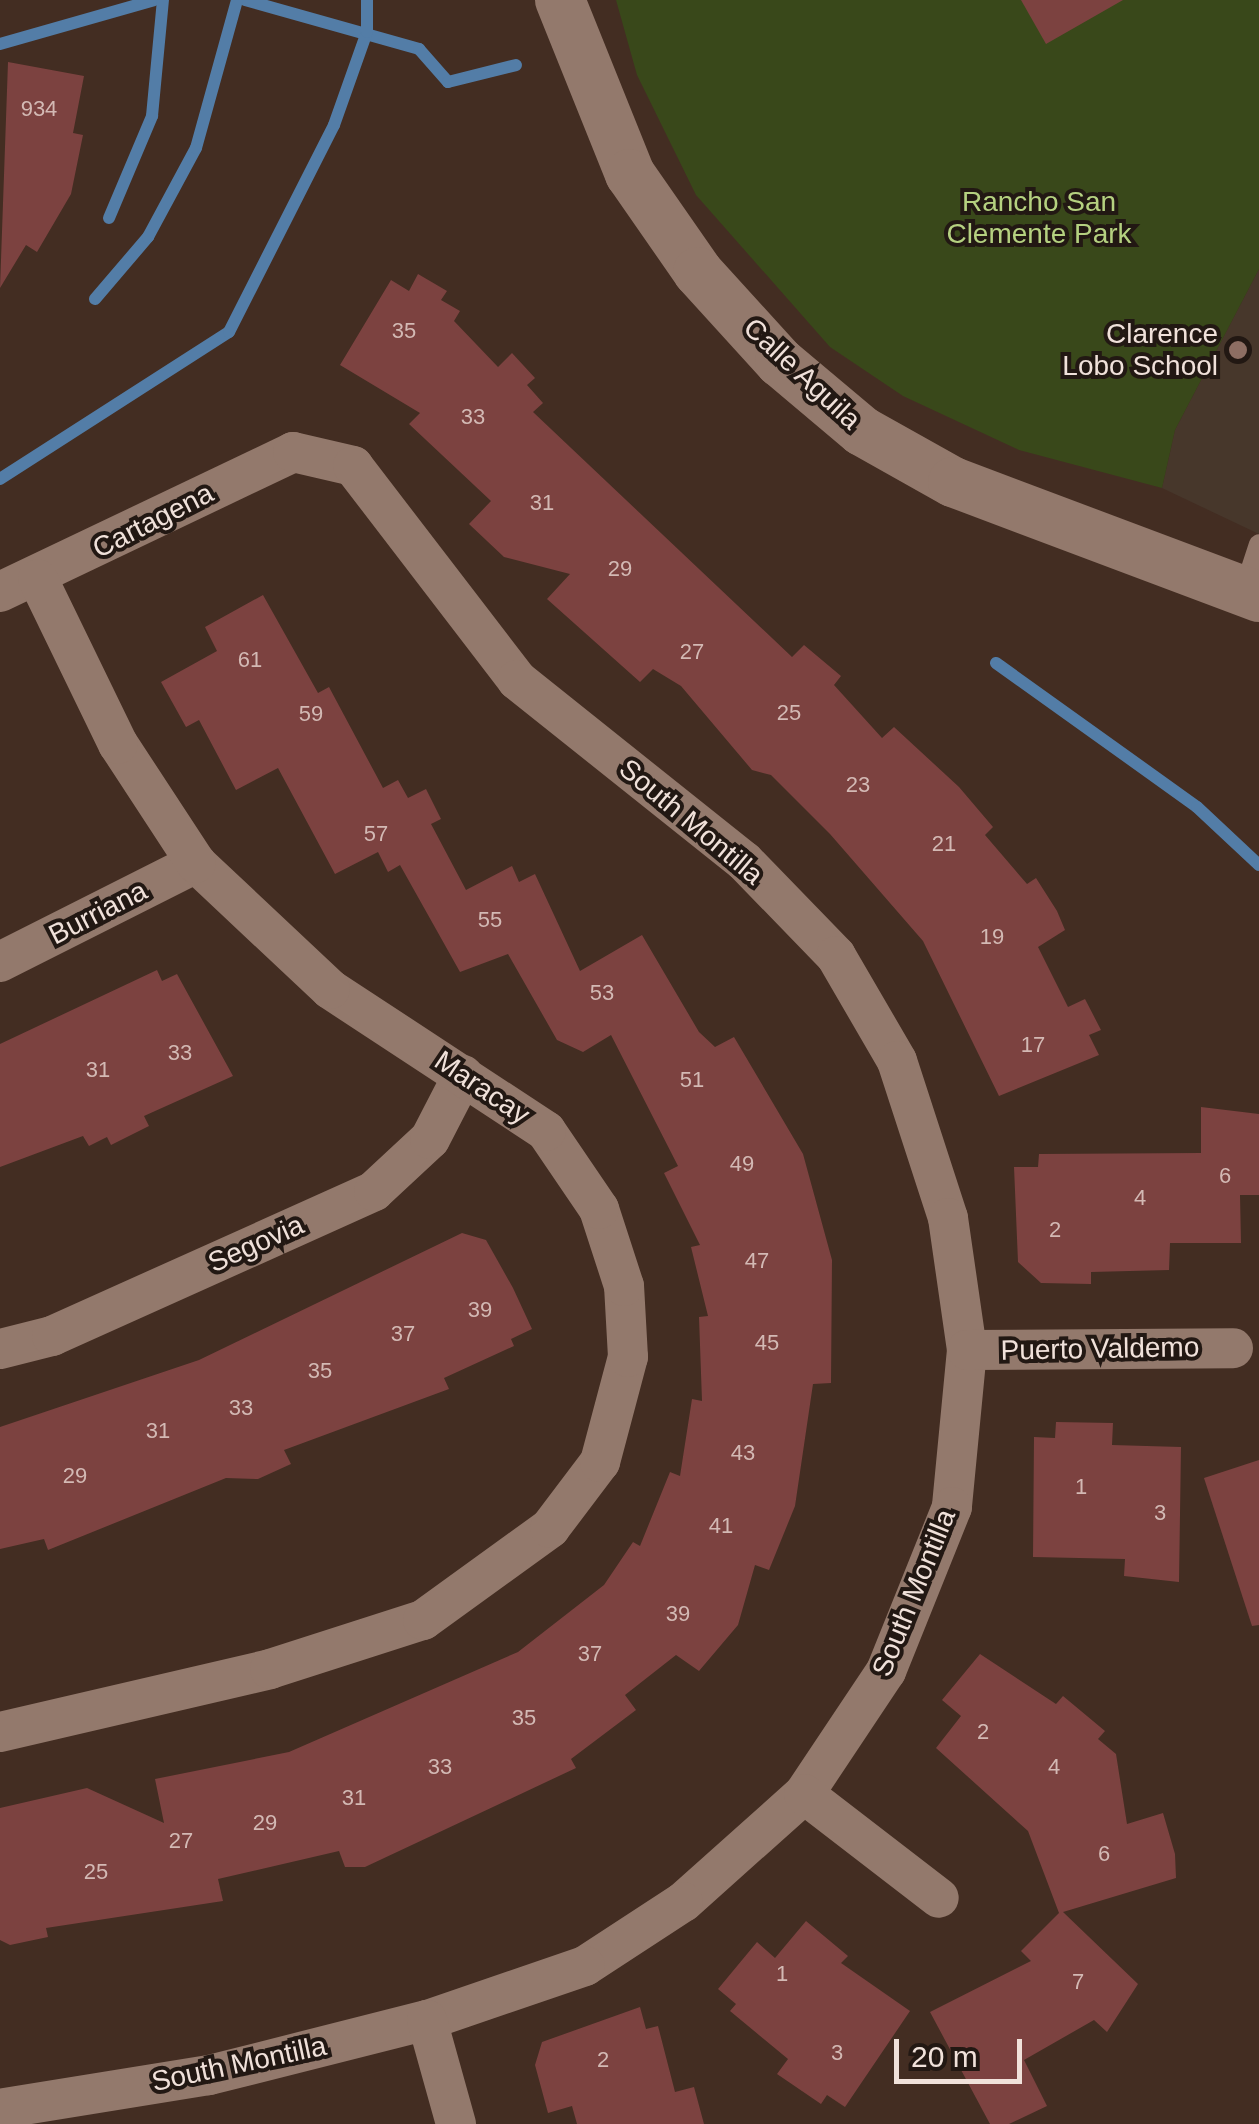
<!DOCTYPE html>
<style>
body{margin:0}
#map{position:relative;width:1259px;height:2124px;overflow:hidden;background:#432d22;font-family:Helvetica,sans-serif}
div>[style]{position:absolute}
[style*='--x']{left:calc(var(--x)*1px);top:calc(var(--y)*1px);width:calc(var(--w)*1px);rotate:calc(var(--a)*1deg)}
.education>*{inset:0;background:#47372b}
.green>*{inset:0;background:#39481a}
.stream>*{height:12px;margin:-6px;padding:0 6px;transform-origin:6px;border-radius:6px;background:#537da7}
.building>*{inset:0;background:#7c4240}
.service>*{height:20px;margin:-10px;padding:0 10px;transform-origin:10px;border-radius:10px;background:#93796c}
.minor>*{height:40px;margin:-20px;padding:0 20px;transform-origin:20px;border-radius:20px;background:#93796c}
.tertiary>*{height:50px;margin:-25px;padding:0 25px;transform-origin:25px;border-radius:25px;background:#93796c}
.dots>*{width:28px;height:28px;translate:-50% -50%;box-sizing:border-box;border:5px solid #221813;border-radius:50%}
span{translate:-50% -50%;white-space:nowrap;text-align:center;line-height:1.15;-webkit-text-stroke:8px #221813;paint-order:stroke}
.number-label{font-size:22px;color:#d3b9b4}
.number-label span{-webkit-text-stroke-width:0}
.park-label{font-size:28px;color:#b5d180}
.poi-label{font-size:28px;color:#f0e1da}
.right{translate:-100% -50%;text-align:right}
.street-label{font-size:28px;color:#f0e1da}
.scale{position:absolute;left:894px;top:2039px;width:128px;height:45px;box-sizing:border-box;border:5px solid #f0e1da;border-top:0;padding-left:12px;font-size:30px;line-height:35px;white-space:nowrap;color:#f0e1da;-webkit-text-stroke:8px #221813;paint-order:stroke}
</style>
<div id="map">
<div class="education">
<div style="clip-path:polygon(1259px 269px,1259px 534px,1162px 488px,1175px 430px)"></div>
</div>
<div class="green">
<div style="clip-path:polygon(616px 0,1259px 0,1259px 269px,1175px 430px,1162px 488px,1019px 450px,903px 396px,830px 347px,696px 195px,637px 75px)"></div>
</div>
<div class="stream">
<div style="--x:245;--y:0;--w:181;--a:15.7"></div>
<div style="--x:419;--y:49;--w:44;--a:48.7"></div>
<div style="--x:448;--y:82;--w:70;--a:-14"></div>
<div style="--x:0;--y:44;--w:160;--a:-15.9"></div>
<div style="--x:109;--y:218;--w:111;--a:-67.1"></div>
<div style="--x:152;--y:116;--w:117;--a:-84.6"></div>
<div style="--x:95;--y:299;--w:82;--a:-49.5"></div>
<div style="--x:148;--y:237;--w:101;--a:-61.7"></div>
<div style="--x:196;--y:148;--w:154;--a:-74.5"></div>
<div style="--x:0;--y:479;--w:272;--a:-32.7"></div>
<div style="--x:229;--y:332;--w:232;--a:-63.1"></div>
<div style="--x:334;--y:125;--w:99;--a:-70.5"></div>
<div style="--x:367;--y:32;--w:32;--a:-90"></div>
<div style="--x:996;--y:663;--w:247;--a:35.6"></div>
<div style="--x:1197;--y:807;--w:85;--a:43.1"></div>
</div>
<div class="building">
<div style="clip-path:polygon(1021px 0,1123px 0,1046px 44px)"></div>
<div style="clip-path:polygon(8px 62px,84px 76px,73px 133px,83px 135px,71px 194px,37px 252px,26px 245px,0 288px)"></div>
<div style="clip-path:polygon(418px 274px,447px 291px,441px 300px,460px 311px,454px 321px,498px 367px,512px 353px,535px 378px,527px 385px,543px 403px,533px 412px,792px 657px,804px 645px,841px 676px,834px 685px,882px 738px,894px 727px,959px 787px,993px 827px,985px 835px,1027px 884px,1036px 878px,1057px 911px,1065px 930px,1038px 947px,1068px 1007px,1085px 999px,1101px 1030px,1089px 1035px,1099px 1055px,999px 1096px,923px 941px,830px 834px,771px 775px,752px 770px,681px 686px,653px 669px,640px 682px,547px 599px,570px 574px,504px 557px,469px 524px,491px 501px,409px 424px,420px 413px,340px 365px,391px 280px,409px 291px)"></div>
<div style="clip-path:polygon(263px 595px,318px 693px,329px 687px,383px 788px,398px 780px,408px 798px,426px 789px,441px 819px,431px 824px,466px 890px,512px 866px,519px 882px,535px 874px,580px 971px,642px 935px,699px 1032px,715px 1047px,734px 1037px,803px 1154px,832px 1260px,831px 1383px,813px 1384px,795px 1506px,769px 1570px,755px 1565px,738px 1625px,699px 1671px,676px 1655px,625px 1695px,636px 1710px,571px 1759px,576px 1768px,365px 1867px,345px 1867px,339px 1851px,218px 1879px,223px 1901px,46px 1928px,48px 1937px,10px 1945px,0 1940px,0 1808px,87px 1788px,164px 1823px,155px 1779px,289px 1752px,518px 1652px,604px 1585px,633px 1542px,640px 1546px,670px 1472px,680px 1476px,692px 1399px,702px 1401px,699px 1317px,708px 1316px,691px 1247px,700px 1245px,664px 1173px,678px 1166px,611px 1035px,583px 1052px,557px 1040px,508px 954px,460px 972px,400px 865px,388px 872px,378px 852px,335px 874px,278px 768px,236px 790px,199px 720px,186px 727px,161px 682px,217px 651px,205px 627px)"></div>
<div style="clip-path:polygon(157px 970px,162px 981px,177px 974px,233px 1076px,144px 1116px,149px 1126px,111px 1145px,107px 1137px,89px 1146px,83px 1136px,0 1167px,0 1044px)"></div>
<div style="clip-path:polygon(1201px 1107px,1259px 1114px,1259px 1195px,1240px 1195px,1241px 1243px,1170px 1243px,1169px 1270px,1091px 1272px,1091px 1284px,1041px 1283px,1018px 1262px,1014px 1167px,1038px 1167px,1039px 1154px,1201px 1153px)"></div>
<div style="clip-path:polygon(462px 1233px,486px 1240px,513px 1288px,532px 1329px,511px 1339px,514px 1346px,444px 1378px,449px 1389px,284px 1450px,291px 1464px,258px 1479px,226px 1478px,48px 1550px,44px 1539px,0 1549px,0 1427px,199px 1360px)"></div>
<div style="clip-path:polygon(1056px 1422px,1113px 1423px,1112px 1445px,1181px 1447px,1179px 1582px,1124px 1576px,1125px 1559px,1033px 1557px,1034px 1437px,1055px 1438px)"></div>
<div style="clip-path:polygon(1259px 1460px,1259px 1625px,1252px 1626px,1204px 1478px)"></div>
<div style="clip-path:polygon(980px 1654px,1056px 1704px,1063px 1696px,1105px 1731px,1098px 1739px,1116px 1754px,1127px 1824px,1163px 1813px,1175px 1854px,1176px 1878px,1063px 1912px,1138px 1984px,1107px 2032px,1094px 2020px,1024px 2060px,1047px 2106px,1009px 2124px,990px 2124px,930px 2012px,1031px 1961px,1021px 1951px,1059px 1913px,1028px 1831px,936px 1748px,961px 1716px,942px 1700px)"></div>
<div style="clip-path:polygon(806px 1921px,848px 1956px,841px 1963px,910px 2011px,845px 2107px,827px 2095px,821px 2104px,777px 2074px,788px 2059px,730px 2011px,736px 2004px,718px 1989px,757px 1942px,775px 1958px)"></div>
<div style="clip-path:polygon(640px 2007px,646px 2029px,658px 2026px,675px 2092px,694px 2087px,704px 2124px,577px 2124px,572px 2106px,548px 2113px,535px 2065px,542px 2042px)"></div>
</div>
<div class="service">
<div style="--x:1244;--y:590;--w:48;--a:-71.9"></div>
</div>
<div class="minor">
<div style="--x:0;--y:592;--w:325;--a:-25.5"></div>
<div style="--x:293;--y:452;--w:62;--a:13.1"></div>
<div style="--x:353;--y:466;--w:270;--a:52.5"></div>
<div style="--x:517;--y:680;--w:290;--a:38.6"></div>
<div style="--x:744;--y:861;--w:132;--a:45.9"></div>
<div style="--x:836;--y:956;--w:121;--a:59.8"></div>
<div style="--x:897;--y:1061;--w:165;--a:72"></div>
<div style="--x:948;--y:1218;--w:133;--a:81.8"></div>
<div style="--x:967;--y:1350;--w:158;--a:95.5"></div>
<div style="--x:952;--y:1507;--w:177;--a:111.9"></div>
<div style="--x:886;--y:1671;--w:148;--a:123.7"></div>
<div style="--x:804;--y:1794;--w:162;--a:138.2"></div>
<div style="--x:683;--y:1902;--w:117;--a:146.9"></div>
<div style="--x:585;--y:1966;--w:167;--a:161.1"></div>
<div style="--x:427;--y:2020;--w:225;--a:165.8"></div>
<div style="--x:209;--y:2075;--w:212;--a:170.8"></div>
<div style="--x:0;--y:962;--w:220;--a:-26.8"></div>
<div style="--x:0;--y:1349;--w:54;--a:-14"></div>
<div style="--x:52;--y:1336;--w:353;--a:-24.2"></div>
<div style="--x:374;--y:1191;--w:76;--a:-42.9"></div>
<div style="--x:430;--y:1139;--w:72;--a:-62.7"></div>
<div style="--x:967;--y:1350;--w:266;--a:-0.4"></div>
<div style="--x:0;--y:1732;--w:277;--a:-13.1"></div>
<div style="--x:270;--y:1669;--w:161;--a:-17.8"></div>
<div style="--x:423;--y:1620;--w:157;--a:-35.9"></div>
<div style="--x:550;--y:1528;--w:83;--a:-52.9"></div>
<div style="--x:600;--y:1462;--w:109;--a:-75.1"></div>
<div style="--x:628;--y:1357;--w:71;--a:-93.2"></div>
<div style="--x:624;--y:1286;--w:81;--a:-108"></div>
<div style="--x:599;--y:1209;--w:94;--a:-124.2"></div>
<div style="--x:546;--y:1131;--w:258;--a:-146.7"></div>
<div style="--x:330;--y:989;--w:184;--a:-136.8"></div>
<div style="--x:196;--y:863;--w:142;--a:-123.2"></div>
<div style="--x:118;--y:744;--w:183;--a:-115.9"></div>
<div style="--x:804;--y:1794;--w:170;--a:37.6"></div>
<div style="--x:427;--y:2020;--w:108;--a:74.4"></div>
</div>
<div class="tertiary">
<div style="--x:560;--y:0;--w:188;--a:68.1"></div>
<div style="--x:630;--y:174;--w:119;--a:55.2"></div>
<div style="--x:698;--y:272;--w:122;--a:47.7"></div>
<div style="--x:780;--y:362;--w:107;--a:40.1"></div>
<div style="--x:862;--y:431;--w:104;--a:29.3"></div>
<div style="--x:953;--y:482;--w:327;--a:20.6"></div>
</div>
<div class="dots">
<div style="left:1238px;top:350px;background:#8d6e63"></div>
</div>
<div class="number-label">
<span style="left:39px;top:109px">934</span>
<span style="left:404px;top:331px">35</span>
<span style="left:473px;top:417px">33</span>
<span style="left:542px;top:503px">31</span>
<span style="left:620px;top:569px">29</span>
<span style="left:692px;top:652px">27</span>
<span style="left:250px;top:660px">61</span>
<span style="left:789px;top:713px">25</span>
<span style="left:311px;top:714px">59</span>
<span style="left:858px;top:785px">23</span>
<span style="left:376px;top:834px">57</span>
<span style="left:944px;top:844px">21</span>
<span style="left:490px;top:920px">55</span>
<span style="left:992px;top:937px">19</span>
<span style="left:602px;top:993px">53</span>
<span style="left:1033px;top:1045px">17</span>
<span style="left:180px;top:1053px">33</span>
<span style="left:98px;top:1070px">31</span>
<span style="left:692px;top:1080px">51</span>
<span style="left:742px;top:1164px">49</span>
<span style="left:1225px;top:1176px">6</span>
<span style="left:1140px;top:1198px">4</span>
<span style="left:1055px;top:1230px">2</span>
<span style="left:757px;top:1261px">47</span>
<span style="left:480px;top:1310px">39</span>
<span style="left:403px;top:1334px">37</span>
<span style="left:767px;top:1343px">45</span>
<span style="left:320px;top:1371px">35</span>
<span style="left:241px;top:1408px">33</span>
<span style="left:158px;top:1431px">31</span>
<span style="left:743px;top:1453px">43</span>
<span style="left:75px;top:1476px">29</span>
<span style="left:1081px;top:1487px">1</span>
<span style="left:1160px;top:1513px">3</span>
<span style="left:721px;top:1526px">41</span>
<span style="left:678px;top:1614px">39</span>
<span style="left:590px;top:1654px">37</span>
<span style="left:524px;top:1718px">35</span>
<span style="left:983px;top:1732px">2</span>
<span style="left:440px;top:1767px">33</span>
<span style="left:1054px;top:1767px">4</span>
<span style="left:354px;top:1798px">31</span>
<span style="left:265px;top:1823px">29</span>
<span style="left:181px;top:1841px">27</span>
<span style="left:1104px;top:1854px">6</span>
<span style="left:96px;top:1872px">25</span>
<span style="left:782px;top:1974px">1</span>
<span style="left:1078px;top:1982px">7</span>
<span style="left:837px;top:2053px">3</span>
<span style="left:603px;top:2060px">2</span>
</div>
<div class="park-label">
<span style="left:1039px;top:218px">Rancho San<br>Clemente Park</span>
</div>
<div class="poi-label">
<span class="right" style="left:1218px;top:350px">Clarence<br>Lobo School</span>
</div>
<div class="street-label">
<span style="left:802px;top:374px;rotate:43deg">Calle Aguila</span>
<span style="left:153px;top:521px;rotate:-27deg">Cartagena</span>
<span style="left:691px;top:822px;rotate:40deg">South Montilla</span>
<span style="left:98px;top:913px;rotate:-27deg">Burriana</span>
<span style="left:482px;top:1088px;rotate:34deg">Maracay</span>
<span style="left:256px;top:1244px;rotate:-24deg">Segovia</span>
<span style="left:1100px;top:1349px;rotate:-1deg">Puerto Valdemo</span>
<span style="left:914px;top:1593px;rotate:-68deg">South Montilla</span>
<span style="left:239px;top:2064px;rotate:-12deg">South Montilla</span>
</div>
<div class="scale">20 m</div>
</div>
